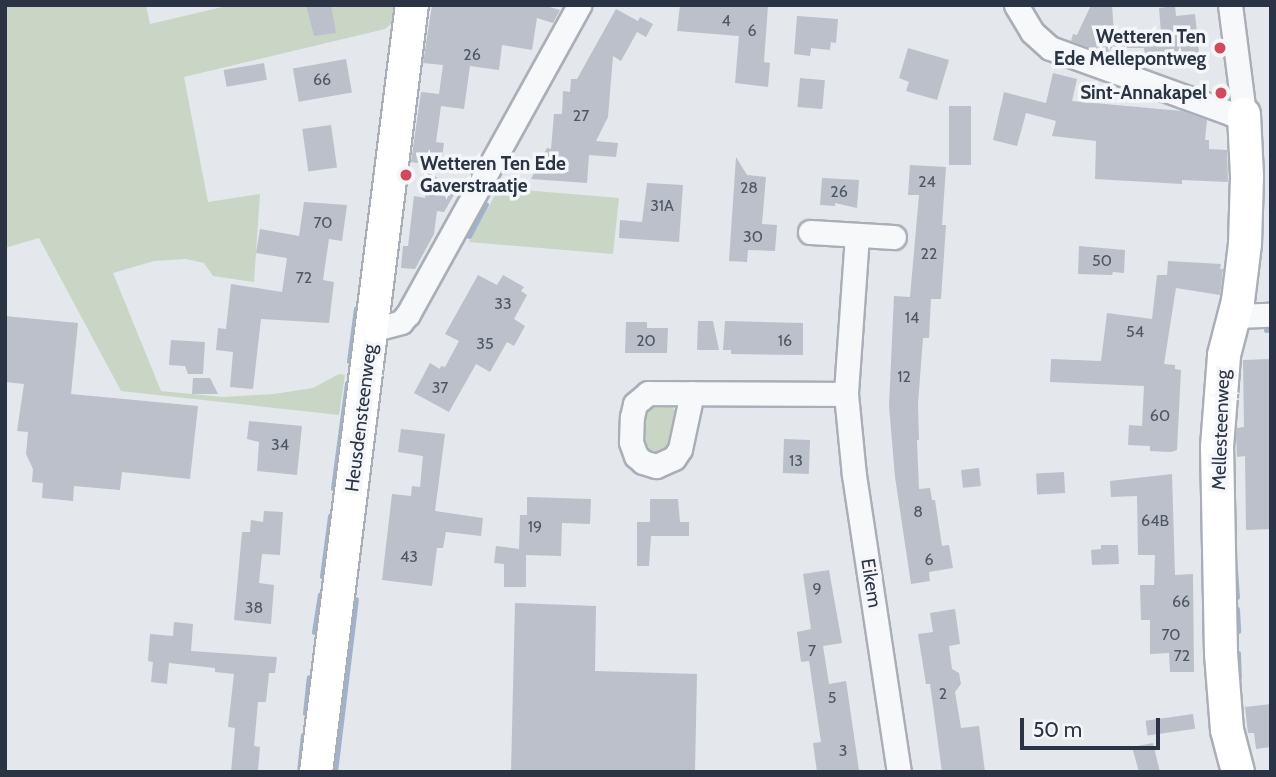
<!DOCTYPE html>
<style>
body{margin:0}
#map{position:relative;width:1276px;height:777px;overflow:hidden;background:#e4e7ec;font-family:Cabin,sans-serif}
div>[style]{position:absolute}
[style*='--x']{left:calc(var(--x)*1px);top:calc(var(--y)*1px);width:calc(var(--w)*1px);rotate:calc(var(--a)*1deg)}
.green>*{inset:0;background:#c9d6c5}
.stream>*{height:5px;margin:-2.5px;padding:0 2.5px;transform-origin:2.5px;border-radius:2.5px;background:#9fb4cc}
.building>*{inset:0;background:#bbc0ca;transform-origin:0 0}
.roads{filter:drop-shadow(2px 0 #a9aeb7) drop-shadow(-2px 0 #a9aeb7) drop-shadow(0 2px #a9aeb7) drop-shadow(0 -2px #a9aeb7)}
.street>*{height:23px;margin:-11.5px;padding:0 11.5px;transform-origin:11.5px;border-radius:11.5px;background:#f7f8fa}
.secondary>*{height:32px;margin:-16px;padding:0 16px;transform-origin:16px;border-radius:16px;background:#fff}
.dots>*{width:19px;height:19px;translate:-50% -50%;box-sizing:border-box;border:4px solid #f4f6f9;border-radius:50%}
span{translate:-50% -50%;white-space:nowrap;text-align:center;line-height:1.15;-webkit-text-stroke:7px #f4f6f9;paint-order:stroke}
.number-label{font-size:16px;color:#4f5766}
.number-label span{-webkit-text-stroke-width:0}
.poi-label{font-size:19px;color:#2b3445;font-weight:700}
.right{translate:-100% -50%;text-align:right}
.left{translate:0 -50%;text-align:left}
.street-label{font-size:19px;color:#2b3445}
.frame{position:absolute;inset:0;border:7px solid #2b3445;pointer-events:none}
.scale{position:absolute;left:1020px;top:718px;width:140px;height:32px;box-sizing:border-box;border:4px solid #2b3445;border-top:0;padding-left:9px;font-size:21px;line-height:24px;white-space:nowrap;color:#2b3445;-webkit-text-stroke:5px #f4f6f9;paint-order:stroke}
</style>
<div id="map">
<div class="green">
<div style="clip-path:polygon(5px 5px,146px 5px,150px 24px,231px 5px,396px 5px,393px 22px,385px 29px,184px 77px,208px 202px,260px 194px,254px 282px,213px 276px,204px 263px,186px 259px,154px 261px,113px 273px,161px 391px,223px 397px,274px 394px,313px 388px,339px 374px,345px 375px,339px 415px,121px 391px,39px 238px,5px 248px)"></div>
<div style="clip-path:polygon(499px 188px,619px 198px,613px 254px,469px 242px)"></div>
<div style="clip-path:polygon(649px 403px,668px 403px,677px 412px,670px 449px,659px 457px,642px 450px,640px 416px)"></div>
</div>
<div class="stream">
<div style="--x:469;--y:236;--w:36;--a:-62"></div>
<div style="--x:1266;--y:330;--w:5;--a:-11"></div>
<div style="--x:349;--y:361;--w:53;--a:-82.5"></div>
<div style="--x:333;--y:488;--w:106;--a:-82.4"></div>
<div style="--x:1235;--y:569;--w:28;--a:86"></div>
<div style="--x:322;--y:576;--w:61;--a:-82.4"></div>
<div style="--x:1237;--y:609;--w:22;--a:87"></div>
<div style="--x:314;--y:632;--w:38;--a:-81"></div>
<div style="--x:1238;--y:653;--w:24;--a:88"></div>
<div style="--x:305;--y:713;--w:36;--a:-84"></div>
<div style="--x:299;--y:772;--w:37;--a:-84"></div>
<div style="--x:335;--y:772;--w:174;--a:-83.1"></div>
</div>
<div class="building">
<div style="clip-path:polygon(306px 5px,331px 5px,336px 33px,314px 36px)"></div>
<div style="clip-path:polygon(432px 5px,542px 5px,560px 10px,553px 23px,537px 18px,532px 50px,502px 45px,499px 70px,470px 66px,464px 109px,441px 106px,436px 142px,444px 143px,441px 166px,411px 162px,421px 92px,439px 94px,443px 65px,423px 63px)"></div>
<div style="clip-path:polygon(680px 5px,768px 5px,764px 62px,770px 63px,768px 87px,735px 83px,739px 36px,677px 31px)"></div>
<div style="clip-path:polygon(1091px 5px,1112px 5px,1114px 33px,1127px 35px,1161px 33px,1159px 8px,1175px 6px,1176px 16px,1195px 14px,1199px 53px,1158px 64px,1157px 53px,1145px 55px,1144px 48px,1111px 48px,1109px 55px,1071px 41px,1073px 34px,1077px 35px)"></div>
<div style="clip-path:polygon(616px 9px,638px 21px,640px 17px,653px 24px,646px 37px,637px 32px,621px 61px,613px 56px,608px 117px,596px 141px,618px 143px,616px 157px,589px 155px,587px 183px,531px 179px,547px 148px,551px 149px,554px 114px,562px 114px,563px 91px,570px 92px,571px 79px,577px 79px)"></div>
<div style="clip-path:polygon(797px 16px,838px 19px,836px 43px,831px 42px,830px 50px,811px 48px,810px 56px,794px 54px)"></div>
<div style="clip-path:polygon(908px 48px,949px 60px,937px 100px,906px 91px,909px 82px,899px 78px)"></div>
<div style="left:346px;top:59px;width:34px;height:54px;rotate:80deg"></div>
<div style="left:264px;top:63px;width:17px;height:41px;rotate:80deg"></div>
<div style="clip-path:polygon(1053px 73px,1077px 79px,1072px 101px,1182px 111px,1207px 120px,1205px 140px,1209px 140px,1209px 149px,1227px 150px,1228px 182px,1182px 180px,1182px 184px,1095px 179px,1096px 141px,1052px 136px,1056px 121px,1026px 113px,1017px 146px,993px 140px,1004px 92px,1046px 103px)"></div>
<div style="left:800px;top:78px;width:25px;height:29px;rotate:5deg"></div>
<div style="left:971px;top:106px;width:59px;height:22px;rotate:90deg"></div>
<div style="left:331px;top:125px;width:43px;height:29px;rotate:82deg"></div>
<div style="clip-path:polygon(736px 157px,747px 175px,766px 177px,762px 224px,777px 225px,775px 251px,748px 250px,747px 262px,729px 261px)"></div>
<div style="clip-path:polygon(910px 165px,946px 167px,942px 225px,946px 225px,941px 299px,931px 299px,929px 338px,923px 338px,918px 404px,919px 440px,917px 440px,919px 489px,930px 488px,932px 500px,935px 500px,942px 546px,949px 545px,953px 568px,929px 572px,930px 581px,911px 584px,895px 477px,889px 406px,894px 296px,910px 297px,919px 195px,908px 195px)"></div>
<div style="clip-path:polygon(428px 173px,458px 188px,444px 212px,437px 211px,434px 234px,415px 269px,401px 268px,403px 246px,408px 246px,414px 196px,425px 198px)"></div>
<div style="clip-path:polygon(822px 178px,859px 180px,857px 208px,835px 203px,835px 206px,820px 205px)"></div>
<div style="clip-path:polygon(647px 183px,683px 185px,679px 242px,619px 238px,620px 220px,642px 222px)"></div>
<div style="clip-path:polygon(304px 202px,347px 205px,342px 241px,329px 239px,323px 280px,334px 282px,329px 323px,261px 319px,253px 389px,230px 387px,233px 352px,216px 350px,218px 328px,226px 329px,231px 284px,282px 292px,287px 258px,256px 253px,260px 229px,299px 236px)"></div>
<div style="clip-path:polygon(1079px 246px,1125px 250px,1124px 273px,1113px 272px,1112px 275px,1078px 274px)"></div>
<div style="clip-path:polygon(1168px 261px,1221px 264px,1220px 269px,1223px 269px,1220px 295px,1176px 288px,1164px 364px,1175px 365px,1175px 369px,1181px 370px,1177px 450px,1171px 452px,1150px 451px,1150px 446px,1128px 445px,1129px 425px,1142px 426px,1144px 386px,1050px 382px,1051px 359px,1101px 361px,1107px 313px,1152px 319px,1157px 275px,1167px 275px)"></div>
<div style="clip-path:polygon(478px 275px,497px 285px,503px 275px,524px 287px,521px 291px,527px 295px,514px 319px,525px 326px,514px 346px,507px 342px,490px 372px,476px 364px,449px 412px,414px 393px,430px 363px,440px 369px,441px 366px,445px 367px,459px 341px,445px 334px)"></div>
<div style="clip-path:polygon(5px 316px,78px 323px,71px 394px,198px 406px,190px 479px,122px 472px,120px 490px,74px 486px,73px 501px,42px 498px,43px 483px,32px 482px,33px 469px,26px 454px,28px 432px,17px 431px,24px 384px,5px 382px)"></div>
<div style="clip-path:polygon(698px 321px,713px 321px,719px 350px,697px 350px)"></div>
<div style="clip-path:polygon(725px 321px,803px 323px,803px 355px,731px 354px,731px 350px,723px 350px)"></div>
<div style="clip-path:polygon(626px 322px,647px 322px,647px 328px,668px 328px,667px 353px,625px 353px)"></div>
<div style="clip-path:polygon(171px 340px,205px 342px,203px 374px,188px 374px,185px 366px,169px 365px)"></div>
<div style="clip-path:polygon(1271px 359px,1271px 529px,1246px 530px,1245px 456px,1237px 457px,1236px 435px,1237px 428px,1244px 427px,1243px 360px)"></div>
<div style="clip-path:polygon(193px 378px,210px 378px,218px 394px,192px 394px)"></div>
<div style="clip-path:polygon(249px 421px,302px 426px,297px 475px,257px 471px,259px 442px,247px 439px)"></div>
<div style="clip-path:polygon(401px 429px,445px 434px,435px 511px,483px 518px,481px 536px,446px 532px,443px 548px,437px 548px,432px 586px,382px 580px,392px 494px,411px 496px,412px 486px,420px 487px,423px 456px,398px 452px)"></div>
<div style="left:784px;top:439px;width:26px;height:34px;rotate:2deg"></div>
<div style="left:979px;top:468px;width:18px;height:18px;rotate:84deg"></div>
<div style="left:1064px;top:472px;width:21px;height:28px;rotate:87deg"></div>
<div style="clip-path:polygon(1172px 474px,1175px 575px,1193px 574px,1194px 672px,1170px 672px,1169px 653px,1150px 654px,1150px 620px,1141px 620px,1140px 585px,1154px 585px,1155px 555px,1138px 555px,1137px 496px,1111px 497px,1110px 481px)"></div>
<div style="clip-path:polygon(527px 497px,591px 499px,590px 524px,562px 523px,561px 556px,526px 555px,526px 587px,504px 587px,504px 564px,494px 563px,496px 546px,519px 549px,520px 515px,527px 515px)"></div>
<div style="clip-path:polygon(650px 499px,678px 499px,680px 522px,689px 522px,689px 536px,651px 536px,649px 566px,637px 566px,637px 522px,650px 522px)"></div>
<div style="clip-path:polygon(264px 511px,283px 512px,280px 555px,262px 554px,259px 583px,274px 585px,271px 624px,234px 620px,242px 532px,250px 532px,251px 520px,263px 522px)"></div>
<div style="clip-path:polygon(1101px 545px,1118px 545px,1119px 564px,1092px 565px,1091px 550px,1101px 549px)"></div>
<div style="clip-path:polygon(829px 570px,842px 643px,823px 646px,829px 684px,846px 681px,859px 770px,849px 772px,817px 772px,813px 743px,821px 742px,809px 661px,801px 662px,797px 632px,811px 629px,803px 574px)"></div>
<div style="clip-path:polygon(515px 603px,596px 606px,595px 671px,697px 674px,695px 772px,511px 772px)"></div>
<div style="clip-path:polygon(955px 609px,960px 644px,949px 646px,952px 669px,959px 673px,961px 684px,955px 692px,961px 728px,979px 726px,985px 772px,942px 772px,930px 684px,926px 684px,918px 634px,933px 632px,930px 613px)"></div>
<div style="clip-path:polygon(174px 622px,193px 624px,191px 651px,277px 657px,275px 673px,269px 673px,266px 702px,258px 702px,254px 746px,260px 747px,258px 770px,231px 772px,235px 728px,228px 727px,234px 674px,215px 672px,215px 668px,169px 663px,167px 684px,151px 682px,153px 662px,148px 661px,150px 634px,173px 636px)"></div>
<div style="clip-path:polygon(1271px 704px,1271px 747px,1256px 749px,1254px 733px,1248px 733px,1245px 707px)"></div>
<div style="left:1193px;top:714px;width:15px;height:48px;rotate:82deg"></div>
<div style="clip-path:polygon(1153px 743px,1160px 772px,1139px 772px,1132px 747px)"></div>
</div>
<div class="roads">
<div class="street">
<div style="--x:1016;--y:5;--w:31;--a:59"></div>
<div style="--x:1032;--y:32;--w:24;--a:42"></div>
<div style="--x:1050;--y:48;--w:194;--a:19.9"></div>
<div style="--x:1232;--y:114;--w:12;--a:0"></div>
<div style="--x:1244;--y:114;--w:110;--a:-97.3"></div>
<div style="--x:810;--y:232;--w:84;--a:3.4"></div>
<div style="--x:857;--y:235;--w:159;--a:94"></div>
<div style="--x:846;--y:394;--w:81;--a:84.4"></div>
<div style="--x:854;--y:475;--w:300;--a:81.4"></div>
<div style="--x:1234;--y:316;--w:37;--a:-2"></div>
<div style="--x:372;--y:330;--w:30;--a:-15"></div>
<div style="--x:401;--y:322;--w:11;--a:-49"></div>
<div style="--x:408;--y:314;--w:353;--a:-61"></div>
<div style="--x:692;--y:393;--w:57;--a:102.1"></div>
<div style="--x:680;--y:449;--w:11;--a:124"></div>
<div style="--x:674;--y:458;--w:20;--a:156"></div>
<div style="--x:656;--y:466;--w:14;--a:-163"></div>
<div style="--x:643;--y:462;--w:9;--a:-139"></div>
<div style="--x:636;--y:456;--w:15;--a:-110"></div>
<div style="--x:631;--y:442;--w:25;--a:-88"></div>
<div style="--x:632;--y:417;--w:13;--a:-77"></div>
<div style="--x:635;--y:404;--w:17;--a:-40"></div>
<div style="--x:648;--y:393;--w:198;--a:0.3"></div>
</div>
<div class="secondary">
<div style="--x:316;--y:772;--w:773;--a:-82.87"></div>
<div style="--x:1238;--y:772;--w:43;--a:-104.7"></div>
<div style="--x:1227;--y:730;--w:77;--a:-94.5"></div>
<div style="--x:1221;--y:653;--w:206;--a:-91.1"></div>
<div style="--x:1217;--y:447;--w:92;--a:-85.6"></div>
<div style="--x:1224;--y:355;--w:56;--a:-75.5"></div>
<div style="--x:1238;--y:301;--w:57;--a:-83"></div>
<div style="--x:1245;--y:244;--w:68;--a:-88.3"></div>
<div style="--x:1247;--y:176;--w:62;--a:-92.8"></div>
</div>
</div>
<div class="dots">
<div style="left:1220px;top:48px;background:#d1495b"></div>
<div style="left:1221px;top:93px;background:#d1495b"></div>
<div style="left:406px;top:175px;background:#d1495b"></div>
</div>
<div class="number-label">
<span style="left:726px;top:21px">4</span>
<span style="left:752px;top:31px">6</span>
<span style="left:472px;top:55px">26</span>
<span style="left:322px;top:80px">66</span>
<span style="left:581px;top:116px">27</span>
<span style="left:927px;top:182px">24</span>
<span style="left:749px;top:188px">28</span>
<span style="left:839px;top:192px">26</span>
<span style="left:662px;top:206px">31A</span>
<span style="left:323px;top:223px">70</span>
<span style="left:753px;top:237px">30</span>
<span style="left:929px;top:254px">22</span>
<span style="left:1102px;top:261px">50</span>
<span style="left:304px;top:278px">72</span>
<span style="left:503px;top:304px">33</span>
<span style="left:912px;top:318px">14</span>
<span style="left:1135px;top:332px">54</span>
<span style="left:646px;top:341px">20</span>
<span style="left:785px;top:341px">16</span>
<span style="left:485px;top:344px">35</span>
<span style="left:904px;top:377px">12</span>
<span style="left:440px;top:388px">37</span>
<span style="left:1160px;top:416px">60</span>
<span style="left:280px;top:445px">34</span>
<span style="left:796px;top:461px">13</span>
<span style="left:918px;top:512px">8</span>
<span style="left:1155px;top:521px">64B</span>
<span style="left:535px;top:527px">19</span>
<span style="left:409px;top:557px">43</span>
<span style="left:929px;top:560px">6</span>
<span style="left:817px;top:589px">9</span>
<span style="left:1181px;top:602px">66</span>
<span style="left:254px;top:608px">38</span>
<span style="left:1171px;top:635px">70</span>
<span style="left:812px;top:651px">7</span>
<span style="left:1182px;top:656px">72</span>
<span style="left:943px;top:694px">2</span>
<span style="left:832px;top:698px">5</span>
<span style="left:843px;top:751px">3</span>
</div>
<div class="poi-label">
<span class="right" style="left:1206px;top:48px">Wetteren Ten<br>Ede Mellepontweg</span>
<span class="right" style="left:1207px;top:93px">Sint-Annakapel</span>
<span class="left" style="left:420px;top:175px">Wetteren Ten Ede<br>Gaverstraatje</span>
</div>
<div class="street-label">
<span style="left:361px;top:418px;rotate:-83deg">Heusdensteenweg</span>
<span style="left:1221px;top:430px;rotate:-88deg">Mellesteenweg</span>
<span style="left:871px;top:583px;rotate:81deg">Eikem</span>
</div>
<div class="frame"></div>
<div class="scale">50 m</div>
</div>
